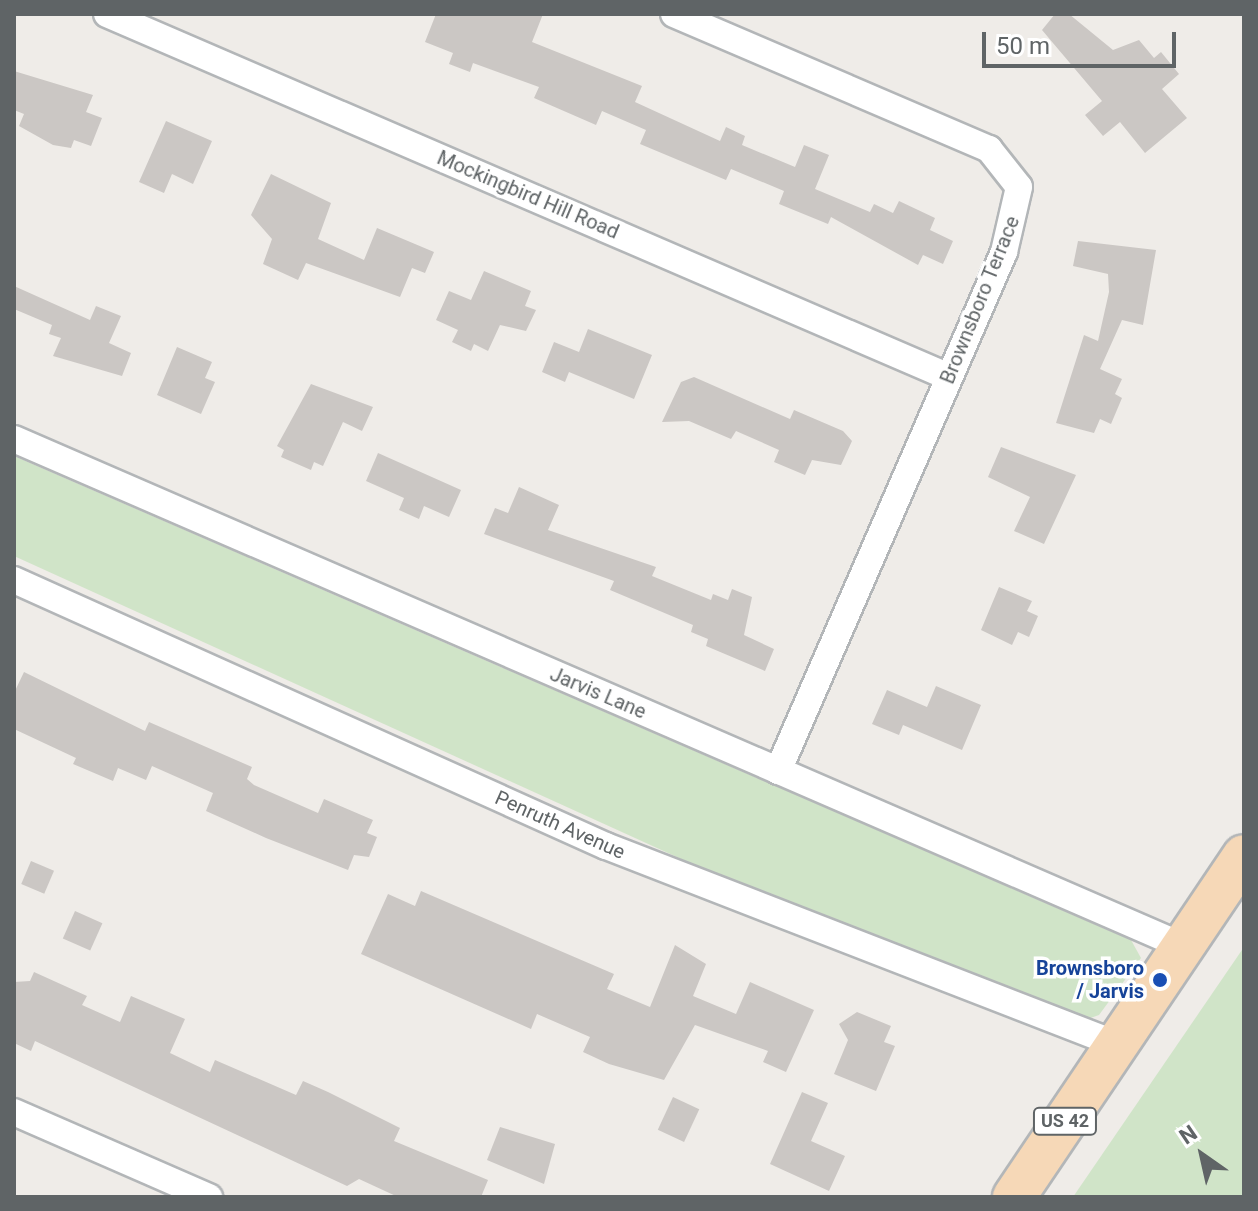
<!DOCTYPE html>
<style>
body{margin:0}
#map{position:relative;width:1258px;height:1211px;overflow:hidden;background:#efece8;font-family:Roboto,sans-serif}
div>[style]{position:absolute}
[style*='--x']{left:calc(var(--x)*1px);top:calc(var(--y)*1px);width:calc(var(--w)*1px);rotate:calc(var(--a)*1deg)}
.green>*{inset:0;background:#d0e4c8}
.building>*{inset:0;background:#cbc7c4;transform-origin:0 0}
.roads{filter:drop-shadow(2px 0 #b3b6b8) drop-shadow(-2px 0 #b3b6b8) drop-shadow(0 2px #b3b6b8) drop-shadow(0 -2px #b3b6b8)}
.street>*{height:26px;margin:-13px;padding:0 13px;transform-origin:13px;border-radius:13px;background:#fff}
.primary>*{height:42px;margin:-21px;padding:0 21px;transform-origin:21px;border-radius:21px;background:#f6d8b7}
.dots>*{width:22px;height:22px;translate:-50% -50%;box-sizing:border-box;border:4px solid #fff;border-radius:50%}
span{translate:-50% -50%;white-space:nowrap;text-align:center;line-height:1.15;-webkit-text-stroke:7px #fff;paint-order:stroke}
.shield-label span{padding:2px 6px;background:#fff;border:2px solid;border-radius:6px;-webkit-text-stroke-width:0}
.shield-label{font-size:18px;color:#5f6466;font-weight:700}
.street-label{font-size:20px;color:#5f6466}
.transit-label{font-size:20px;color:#164399;font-weight:700}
.right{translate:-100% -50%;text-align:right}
.frame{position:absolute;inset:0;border:16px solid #5f6466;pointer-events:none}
.north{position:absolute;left:1162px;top:1115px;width:80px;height:80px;-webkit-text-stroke:6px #fff;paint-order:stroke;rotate:326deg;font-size:22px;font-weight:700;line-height:32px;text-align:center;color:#5f6466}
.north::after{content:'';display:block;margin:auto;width:28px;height:36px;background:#5f6466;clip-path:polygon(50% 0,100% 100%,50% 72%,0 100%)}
.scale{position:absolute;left:982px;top:32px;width:194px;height:36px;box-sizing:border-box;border:4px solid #5f6466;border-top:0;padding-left:10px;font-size:24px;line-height:28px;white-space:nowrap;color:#5f6466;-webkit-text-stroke:6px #fff;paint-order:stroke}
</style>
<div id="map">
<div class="green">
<div style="clip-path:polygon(14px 456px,1131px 940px,1141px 958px,1099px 1015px,1079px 1022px,756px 893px,14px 556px)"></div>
<div style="clip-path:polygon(1244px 947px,1244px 1197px,1073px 1197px)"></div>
</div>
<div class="building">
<div style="clip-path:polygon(436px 14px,543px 14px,532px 42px,642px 86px,635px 102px,720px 141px,726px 127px,745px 136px,742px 145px,795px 167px,804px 145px,829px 155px,815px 189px,870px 212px,874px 204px,893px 213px,899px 201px,935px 218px,930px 230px,953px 241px,943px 264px,923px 255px,918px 265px,831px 217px,828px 224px,779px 204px,784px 191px,731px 169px,726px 180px,640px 144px,646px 130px,602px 111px,596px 125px,534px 98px,539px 87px,473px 63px,470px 72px,449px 64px,453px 53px,425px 42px)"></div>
<div style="clip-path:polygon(1055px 14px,1069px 14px,1113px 50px,1139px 40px,1154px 58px,1161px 52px,1179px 74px,1162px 89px,1187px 118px,1145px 153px,1120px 122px,1103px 136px,1085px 115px,1102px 101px,1042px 30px)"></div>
<div style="clip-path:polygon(14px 71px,93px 95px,86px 112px,102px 118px,91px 146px,74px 140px,71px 148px,53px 145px,19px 126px,24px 114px,14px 110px)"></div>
<div style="clip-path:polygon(166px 121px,212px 141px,193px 184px,172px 174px,164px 193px,139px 182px)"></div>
<div style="clip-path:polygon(271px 174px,331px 203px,318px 239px,364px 260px,377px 228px,434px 252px,425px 273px,412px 268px,400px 297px,306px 263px,298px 280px,263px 264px,272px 239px,251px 215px)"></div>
<div style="clip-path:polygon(1078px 241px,1156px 250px,1143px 325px,1122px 320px,1100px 369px,1122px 379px,1115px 394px,1122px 398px,1111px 424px,1100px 419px,1094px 433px,1056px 423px,1084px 335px,1098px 341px,1109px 292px,1108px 274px,1073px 266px)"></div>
<div style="clip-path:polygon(484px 271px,531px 291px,525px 306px,536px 310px,526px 331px,500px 325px,488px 351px,474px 344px,471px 351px,452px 342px,458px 330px,436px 320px,449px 291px,471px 300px)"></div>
<div style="clip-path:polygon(14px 286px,90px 320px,96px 306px,121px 316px,109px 343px,131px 353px,122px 376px,53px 356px,61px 338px,49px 334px,52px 325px,14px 309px)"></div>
<div style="clip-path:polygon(588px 329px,652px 355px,634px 399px,569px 372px,565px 382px,542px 372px,554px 342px,579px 352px)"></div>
<div style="clip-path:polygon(177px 347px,212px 362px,205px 378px,215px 382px,201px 414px,157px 395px)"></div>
<div style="clip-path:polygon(694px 377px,790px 419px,794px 410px,843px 431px,852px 441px,841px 465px,812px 460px,805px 475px,774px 462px,779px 450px,736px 431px,731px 439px,689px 421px,662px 422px,681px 382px)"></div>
<div style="clip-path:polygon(311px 384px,373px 407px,362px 431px,343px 422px,323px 466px,314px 462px,311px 470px,281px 457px,284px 450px,277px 446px)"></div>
<div style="clip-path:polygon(1001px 447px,1076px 475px,1044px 544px,1014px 531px,1030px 497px,988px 477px)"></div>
<div style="clip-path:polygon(378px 453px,461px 490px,449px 517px,424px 506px,419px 519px,399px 510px,404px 498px,366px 481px)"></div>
<div style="clip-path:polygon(519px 487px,559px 505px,548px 530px,656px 567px,652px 576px,711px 600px,713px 594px,728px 600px,732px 589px,752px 597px,744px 635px,774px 649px,765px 671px,706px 646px,708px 639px,691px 632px,693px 625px,610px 590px,614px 581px,484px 534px,495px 508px,508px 513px)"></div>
<div style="clip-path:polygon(999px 587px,1032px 601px,1027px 611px,1038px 616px,1029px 637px,1018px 632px,1012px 645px,981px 630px)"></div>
<div style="clip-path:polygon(24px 672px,145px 731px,149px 722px,252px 767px,247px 779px,254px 785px,318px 813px,324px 799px,373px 820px,367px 833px,377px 837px,369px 857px,354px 855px,348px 870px,266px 838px,206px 811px,213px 793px,152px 766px,146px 780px,118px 768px,113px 781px,73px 764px,76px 758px,14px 729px,14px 693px)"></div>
<div style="clip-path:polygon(936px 686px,981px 705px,962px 750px,903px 725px,899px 735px,872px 724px,887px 690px,927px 707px)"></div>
<div style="left:31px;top:861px;width:25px;height:25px;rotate:23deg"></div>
<div style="clip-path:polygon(421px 891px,614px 974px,607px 989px,650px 1007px,675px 945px,706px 964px,693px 996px,736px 1014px,750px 982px,814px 1010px,786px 1072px,763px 1062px,768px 1051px,695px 1025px,664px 1080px,609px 1064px,583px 1052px,590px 1037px,537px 1014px,531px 1029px,361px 954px,388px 894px,415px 906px)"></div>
<div style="left:75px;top:911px;width:30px;height:30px;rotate:24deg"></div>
<div style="clip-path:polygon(34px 972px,87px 996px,82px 1005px,120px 1022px,131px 996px,185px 1019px,170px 1053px,210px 1072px,215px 1060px,296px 1095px,303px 1081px,328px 1092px,400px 1128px,394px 1141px,488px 1180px,481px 1197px,398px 1197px,359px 1179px,347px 1186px,35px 1041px,31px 1051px,14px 1043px,14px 982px,30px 981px)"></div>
<div style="clip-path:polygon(857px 1012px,891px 1026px,884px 1042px,895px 1046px,876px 1091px,834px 1074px,848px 1040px,839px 1024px)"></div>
<div style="clip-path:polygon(802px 1092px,828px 1103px,811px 1141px,845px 1156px,829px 1191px,770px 1164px)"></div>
<div style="left:673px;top:1097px;width:29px;height:36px;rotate:25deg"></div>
<div style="clip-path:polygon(500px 1127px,555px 1144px,544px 1184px,487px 1160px)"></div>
</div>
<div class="roads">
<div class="street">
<div style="--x:107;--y:14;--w:917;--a:23.32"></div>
<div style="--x:674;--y:14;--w:343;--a:23.2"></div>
<div style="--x:989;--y:149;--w:48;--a:51.7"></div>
<div style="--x:1019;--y:187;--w:67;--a:103"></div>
<div style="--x:1004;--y:252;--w:566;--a:113.53"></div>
<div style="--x:14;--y:439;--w:1274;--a:23.45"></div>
<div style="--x:14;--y:580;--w:649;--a:24.2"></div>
<div style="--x:606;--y:846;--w:547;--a:21.22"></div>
<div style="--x:14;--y:1112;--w:213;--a:23.6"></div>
</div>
<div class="primary">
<div style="--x:1014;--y:1197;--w:411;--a:-56"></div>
</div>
</div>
<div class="dots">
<div style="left:1160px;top:980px;background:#1a4fb4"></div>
</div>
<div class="shield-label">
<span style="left:1065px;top:1121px">US 42</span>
</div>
<div class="street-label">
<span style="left:528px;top:195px;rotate:23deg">Mockingbird Hill Road</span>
<span style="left:980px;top:300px;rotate:-68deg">Brownsboro Terrace</span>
<span style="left:598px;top:693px;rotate:23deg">Jarvis Lane</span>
<span style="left:560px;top:825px;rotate:24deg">Penruth Avenue</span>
</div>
<div class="transit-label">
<span class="right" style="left:1144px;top:980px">Brownsboro<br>/ Jarvis</span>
</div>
<div class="frame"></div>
<div class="north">N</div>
<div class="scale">50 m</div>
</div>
